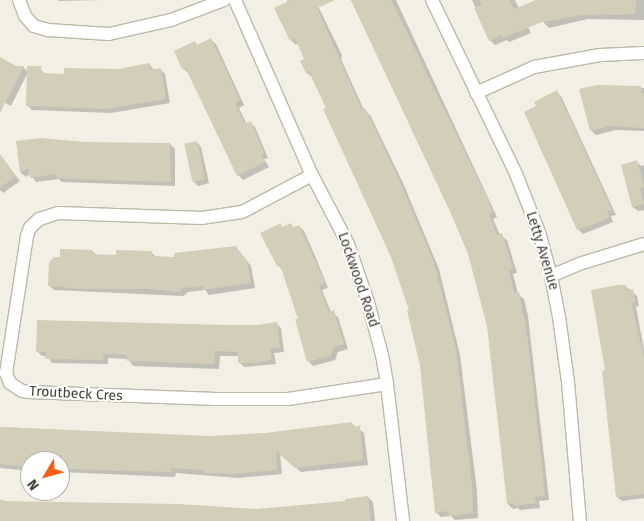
<!DOCTYPE html>
<style>
body{margin:0}
#map{position:relative;width:644px;height:521px;overflow:hidden;background:#f2f0e4;font-family:"Fira Sans",sans-serif}
div>[style]{position:absolute}
[style*='--x']{left:calc(var(--x)*1px);top:calc(var(--y)*1px);width:calc(var(--w)*1px);rotate:calc(var(--a)*1deg)}
.shadow>*{inset:0;background:#0003}
.building>*{inset:0;background:#d3ceba;transform-origin:0 0}
.roads{filter:drop-shadow(1px 0 #bdb9a7) drop-shadow(-1px 0 #bdb9a7) drop-shadow(0 1px #bdb9a7) drop-shadow(0 -1px #bdb9a7)}
.street>*{height:12px;margin:-6px;padding:0 6px;transform-origin:6px;border-radius:6px;background:#fff}
span{translate:-50% -50%;white-space:nowrap;text-align:center;line-height:1.15;-webkit-text-stroke:4px #fff;paint-order:stroke}
.street-label{font-size:14px;color:#444034}
.north{position:absolute;left:20px;top:451px;width:50px;height:50px;box-sizing:border-box;background:#fff;border:1px solid #b4b3ae;border-radius:50%;rotate:233deg;font-size:14px;font-weight:700;line-height:20px;text-align:center;color:#444034}
.north::after{content:'';display:block;margin:auto;width:18px;height:22px;background:#f75e16;clip-path:polygon(50% 0,100% 100%,50% 72%,0 100%)}
</style>
<div id="map">
<div class="shadow">
<div style="clip-path:polygon(58px 0,105px 0,59px 1px)"></div>
<div style="clip-path:polygon(287px 0,315px 0,342px 55px,341px 59px,364px 110px,370px 115px,403px 183px,439px 269px,460px 355px,477px 491px,478px 518px,455px 520px,451px 516px,441px 517px,436px 512px,421px 366px,410px 311px,392px 256px,327px 108px,312px 77px,307px 73px,306px 59px,298px 43px,296px 45px,291px 40px)"></div>
<div style="clip-path:polygon(351px 0,396px 0,497px 217px,493px 219px,500px 235px,507px 240px,517px 273px,513px 274px,518px 294px,524px 299px,528px 316px,549px 500px,539px 501px,540px 508px,520px 510px,518px 508px,513px 509px,508px 504px,490px 339px,480px 291px,465px 241px)"></div>
<div style="clip-path:polygon(472px 0,515px 0,531px 33px,509px 42px,507px 40px,495px 45px,490px 40px)"></div>
<div style="clip-path:polygon(537px 0,644px 0,644px 20px,588px 19px,549px 28px,544px 23px)"></div>
<div style="clip-path:polygon(211px 40px,216px 44px,244px 105px,239px 108px,247px 125px,251px 123px,255px 127px,268px 158px,264px 159px,269px 167px,243px 180px,238px 175px,188px 73px,183px 68px,195px 43px,198px 46px)"></div>
<div style="clip-path:polygon(149px 64px,154px 70px,160px 69px,165px 74px,170px 103px,111px 113px,32px 110px,27px 105px,40px 68px,45px 75px,65px 75px,119px 71px)"></div>
<div style="clip-path:polygon(0 66px,23px 67px,28px 72px,11px 106px,0 100px)"></div>
<div style="clip-path:polygon(597px 86px,644px 88px,644px 131px,616px 130px,596px 135px,591px 130px)"></div>
<div style="clip-path:polygon(556px 91px,561px 96px,616px 215px,611px 216px,613px 222px,583px 234px,578px 229px,538px 107px)"></div>
<div style="clip-path:polygon(17px 142px,170px 144px,175px 149px,175px 186px,62px 182px,59px 179px,36px 182px,30px 174px,26px 177px,21px 173px)"></div>
<div style="clip-path:polygon(197px 142px,201px 147px,209px 183px,198px 186px,193px 181px)"></div>
<div style="clip-path:polygon(0 155px,20px 181px,3px 193px,0 190px)"></div>
<div style="clip-path:polygon(637px 162px,641px 166px,644px 165px,644px 210px,638px 211px,633px 207px)"></div>
<div style="clip-path:polygon(290px 224px,294px 228px,299px 226px,304px 231px,316px 258px,328px 288px,322px 290px,331px 312px,338px 317px,348px 349px,338px 352px,335px 360px,313px 366px,308px 361px,300px 320px,283px 271px,278px 265px,280px 225px,283px 228px)"></div>
<div style="clip-path:polygon(236px 247px,251px 266px,255px 288px,209px 295px,205px 290px,188px 292px,184px 296px,54px 290px,49px 285px,61px 258px,92px 251px,97px 255px,117px 256px,151px 252px,157px 258px,176px 258px)"></div>
<div style="clip-path:polygon(625px 286px,637px 296px,639px 306px,636px 307px,644px 350px,644px 498px,622px 501px,617px 497px,606px 371px)"></div>
<div style="clip-path:polygon(276px 323px,281px 328px,284px 352px,274px 353px,276px 364px,244px 367px,240px 363px,239px 356px,220px 356px,219px 369px,133px 366px,128px 359px,108px 358px,108px 364px,52px 363px,47px 356px,42px 356px,37px 351px)"></div>
<div style="clip-path:polygon(352px 424px,364px 433px,368px 465px,301px 472px,280px 454px,282px 474px,238px 478px,176px 473px,175px 477px,60px 472px,60px 461px,30px 461px,30px 471px,0 468px,0 427px,211px 437px,266px 434px)"></div>
<div style="clip-path:polygon(368px 497px,373px 502px,375px 521px,0 521px,0 500px,12px 502px,257px 510px,346px 502px)"></div>
</div>
<div class="building">
<div style="clip-path:polygon(291px 0,335px 0,317px 8px,362px 110px,365px 108px,398px 177px,434px 263px,456px 349px,472px 485px,473px 513px,449px 516px,448px 511px,435px 513px,420px 366px,407px 310px,409px 310px,391px 257px,330px 124px,323px 109px,326px 108px,309px 72px,306px 73px,300px 61px,304px 59px,295px 38px,290px 41px,274px 8px)"></div>
<div style="clip-path:polygon(351px 0,391px 0,486px 195px,493px 212px,489px 214px,497px 235px,502px 233px,513px 268px,509px 270px,514px 293px,519px 292px,528px 341px,545px 496px,535px 497px,536px 503px,514px 506px,514px 503px,507px 504px,487px 326px,468px 254px,452px 216px)"></div>
<div style="clip-path:polygon(480px 0,509px 0,514px 9px,536px 0,636px 0,635px 14px,582px 15px,542px 22px,503px 38px,502px 35px,489px 41px,474px 8px,482px 5px)"></div>
<div style="clip-path:polygon(211px 38px,240px 100px,235px 103px,245px 124px,251px 121px,264px 153px,261px 154px,265px 162px,237px 176px,186px 69px,182px 69px,174px 51px,195px 41px,197px 45px)"></div>
<div style="clip-path:polygon(0 57px,16px 66px,24px 66px,0 113px)"></div>
<div style="clip-path:polygon(149px 63px,150px 70px,161px 68px,166px 99px,106px 109px,26px 106px,27px 66px,41px 66px,41px 73px,64px 74px,64px 68px,119px 69px)"></div>
<div style="clip-path:polygon(597px 85px,641px 86px,641px 93px,644px 93px,644px 128px,610px 126px,590px 131px,579px 89px)"></div>
<div style="clip-path:polygon(557px 90px,612px 210px,607px 211px,609px 217px,602px 221px,577px 230px,524px 112px,536px 106px,534px 102px)"></div>
<div style="clip-path:polygon(41px 138px,85px 142px,170px 143px,171px 182px,75px 179px,56px 178px,56px 174px,30px 178px,28px 168px,20px 173px,16px 141px)"></div>
<div style="left:197px;top:141px;width:39px;height:13px;rotate:78deg"></div>
<div style="clip-path:polygon(0 154px,16px 176px,0 188px)"></div>
<div style="clip-path:polygon(637px 160px,644px 186px,640px 188px,644px 204px,632px 207px,621px 165px)"></div>
<div style="clip-path:polygon(281px 223px,282px 227px,291px 223px,293px 227px,299px 225px,325px 283px,319px 286px,329px 312px,334px 310px,344px 344px,334px 347px,330px 356px,307px 362px,295px 319px,298px 319px,280px 265px,277px 266px,260px 233px)"></div>
<div style="clip-path:polygon(236px 246px,238px 252px,241px 252px,242px 256px,247px 260px,251px 283px,203px 290px,203px 286px,183px 288px,179px 292px,148px 289px,83px 289px,48px 286px,49px 262px,54px 257px,60px 257px,60px 249px,93px 250px,92px 254px,116px 255px,116px 250px,152px 251px,152px 256px,174px 257px,174px 253px)"></div>
<div style="clip-path:polygon(618px 285px,626px 285px,627px 290px,633px 289px,635px 302px,631px 302px,644px 358px,644px 494px,616px 497px,602px 371px,605px 370px,591px 290px)"></div>
<div style="clip-path:polygon(37px 320px,227px 325px,260px 325px,277px 322px,280px 348px,270px 349px,272px 360px,252px 363px,238px 363px,238px 352px,215px 351px,215px 364px,127px 361px,127px 355px,104px 354px,103px 360px,45px 359px,46px 352px,36px 352px)"></div>
<div style="clip-path:polygon(352px 422px,353px 427px,360px 426px,363px 460px,295px 468px,276px 451px,277px 470px,233px 474px,203px 473px,203px 470px,171px 468px,171px 472px,68px 469px,68px 464px,60px 464px,60px 461px,30px 461px,29px 467px,0 464px,0 427px,211px 436px,265px 433px)"></div>
<div style="clip-path:polygon(368px 496px,371px 521px,0 521px,0 501px,179px 504px,257px 509px,345px 501px,345px 499px)"></div>
</div>
<div class="roads">
<div class="street">
<div style="--x:19;--y:0;--w:17;--a:69"></div>
<div style="--x:25;--y:16;--w:13;--a:48"></div>
<div style="--x:34;--y:26;--w:15;--a:16"></div>
<div style="--x:48;--y:30;--w:61;--a:3.8"></div>
<div style="--x:109;--y:34;--w:64;--a:-12.7"></div>
<div style="--x:171;--y:20;--w:57;--a:-20.7"></div>
<div style="--x:235;--y:0;--w:191;--a:66.3"></div>
<div style="--x:312;--y:175;--w:78;--a:62.4"></div>
<div style="--x:348;--y:244;--w:61;--a:71"></div>
<div style="--x:368;--y:302;--w:55;--a:75.2"></div>
<div style="--x:382;--y:355;--w:29;--a:80"></div>
<div style="--x:387;--y:384;--w:138;--a:83.3"></div>
<div style="--x:432;--y:0;--w:193;--a:64.2"></div>
<div style="--x:516;--y:174;--w:62;--a:68.4"></div>
<div style="--x:539;--y:232;--w:46;--a:74.7"></div>
<div style="--x:551;--y:276;--w:42;--a:79"></div>
<div style="--x:559;--y:317;--w:66;--a:82.1"></div>
<div style="--x:568;--y:382;--w:140;--a:85.1"></div>
<div style="--x:476;--y:93;--w:64;--a:-24.1"></div>
<div style="--x:534;--y:67;--w:67;--a:-10.3"></div>
<div style="--x:600;--y:55;--w:44;--a:-2.6"></div>
<div style="--x:312;--y:175;--w:79;--a:152.1"></div>
<div style="--x:242;--y:212;--w:40;--a:171.5"></div>
<div style="--x:202;--y:218;--w:144;--a:-178"></div>
<div style="--x:58;--y:213;--w:20;--a:162"></div>
<div style="--x:39;--y:219;--w:13;--a:135"></div>
<div style="--x:30;--y:228;--w:9;--a:111"></div>
<div style="--x:27;--y:236;--w:139;--a:98.7"></div>
<div style="--x:6;--y:373;--w:11;--a:68"></div>
<div style="--x:10;--y:383;--w:14;--a:34"></div>
<div style="--x:22;--y:391;--w:6;--a:9"></div>
<div style="--x:28;--y:392;--w:188;--a:2.1"></div>
<div style="--x:216;--y:399;--w:72;--a:0"></div>
<div style="--x:288;--y:399;--w:100;--a:-8.6"></div>
<div style="--x:551;--y:276;--w:30;--a:-23"></div>
<div style="--x:579;--y:264;--w:68;--a:-17.1"></div>
</div>
</div>
<div class="street-label">
<span style="left:542px;top:251px;rotate:73deg">Letty Avenue</span>
<span style="left:358px;top:280px;rotate:71deg">Lockwood Road</span>
<span style="left:76px;top:394px;rotate:3deg">Troutbeck Cres</span>
</div>
<div class="north">N</div>
</div>
